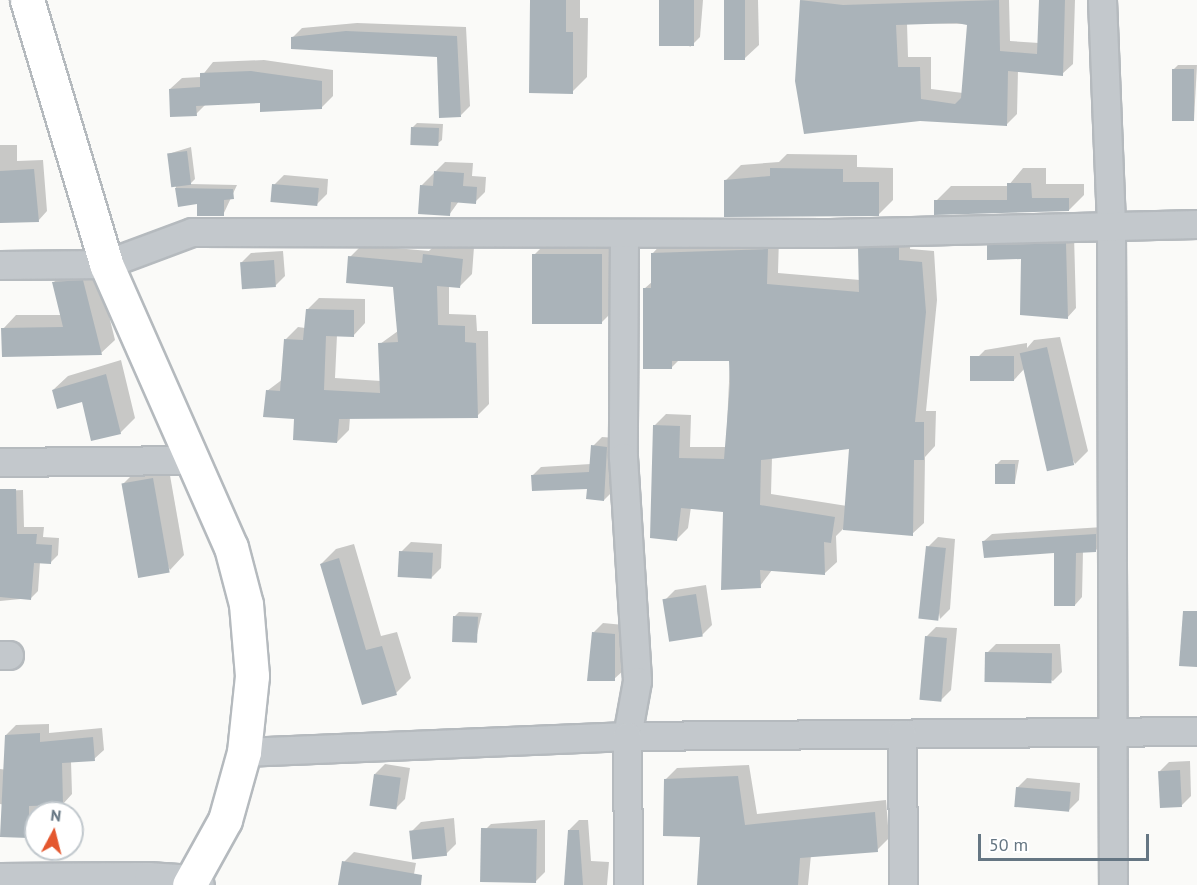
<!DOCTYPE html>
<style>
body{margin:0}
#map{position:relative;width:1197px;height:885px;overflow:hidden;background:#fafaf8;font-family:"PT Sans",sans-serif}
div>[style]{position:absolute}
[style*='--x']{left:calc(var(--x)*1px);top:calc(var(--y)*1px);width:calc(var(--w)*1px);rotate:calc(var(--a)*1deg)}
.shadow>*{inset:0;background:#0003}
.building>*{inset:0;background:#aab3b9;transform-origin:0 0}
.roads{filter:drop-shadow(2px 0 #b5babe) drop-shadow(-2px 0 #b5babe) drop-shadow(0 2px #b5babe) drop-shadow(0 -2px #b5babe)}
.minor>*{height:27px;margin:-13.5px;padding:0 13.5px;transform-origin:13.5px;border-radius:13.5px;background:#c3c8cc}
.primary>*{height:33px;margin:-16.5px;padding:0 16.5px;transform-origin:16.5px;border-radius:16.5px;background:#fff}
span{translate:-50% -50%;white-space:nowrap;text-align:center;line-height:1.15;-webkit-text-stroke:6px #fff;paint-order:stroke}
.north{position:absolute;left:24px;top:801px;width:60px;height:60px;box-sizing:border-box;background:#fff;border:2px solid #c1c8cd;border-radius:50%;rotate:7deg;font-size:16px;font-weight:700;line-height:24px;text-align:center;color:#657683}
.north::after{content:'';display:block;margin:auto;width:21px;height:27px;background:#e4572e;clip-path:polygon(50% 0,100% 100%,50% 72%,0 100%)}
.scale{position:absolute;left:978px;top:834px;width:171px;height:27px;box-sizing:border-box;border:3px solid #657683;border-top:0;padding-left:8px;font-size:18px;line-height:21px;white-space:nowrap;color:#657683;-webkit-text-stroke:4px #fff;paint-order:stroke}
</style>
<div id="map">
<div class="shadow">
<div style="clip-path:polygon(531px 0,580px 0,580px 18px,588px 18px,587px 77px,572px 92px)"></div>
<div style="clip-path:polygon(660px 0,703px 0,700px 37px,690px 47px)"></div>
<div style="clip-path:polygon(725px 0,758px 0,759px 45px,745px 58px)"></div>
<div style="clip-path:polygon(evenodd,801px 0,1009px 0,1010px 41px,1039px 43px,1040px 0,1075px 0,1073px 64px,1062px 74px,1018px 70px,1017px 114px,1007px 124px,796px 81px,801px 0,907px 23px,968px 24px,963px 93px,931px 89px,931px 57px,908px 57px,907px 23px)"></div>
<div style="clip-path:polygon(357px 23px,466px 27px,470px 106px,461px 115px,438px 56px,292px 38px,302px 28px)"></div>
<div style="clip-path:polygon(264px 60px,333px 70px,333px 96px,321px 108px,261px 101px,206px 104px,196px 114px,170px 89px,182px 78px,201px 77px,213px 62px)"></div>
<div style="clip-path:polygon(1178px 65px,1197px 65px,1194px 120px,1173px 70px)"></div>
<div style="clip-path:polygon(417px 123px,443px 124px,442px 140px,437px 144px,413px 127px)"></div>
<div style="clip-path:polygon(0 145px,17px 145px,17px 161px,43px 160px,47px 211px,38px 221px,0 221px)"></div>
<div style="clip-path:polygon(191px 147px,195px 179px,190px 184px,237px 185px,223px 215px,176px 188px,168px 154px)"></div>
<div style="clip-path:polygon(787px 154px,857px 155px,857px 167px,893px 168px,893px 200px,878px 215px,726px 180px,741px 165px,779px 162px)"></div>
<div style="clip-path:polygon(445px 162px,473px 163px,472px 176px,486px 177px,485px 192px,475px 202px,459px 201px,449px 215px,421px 186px)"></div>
<div style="clip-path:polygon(1023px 168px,1046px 168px,1046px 184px,1084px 184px,1084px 195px,1069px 210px,936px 201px,951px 186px,1008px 186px)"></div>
<div style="clip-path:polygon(284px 175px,328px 179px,327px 194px,317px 204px,274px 185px)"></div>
<div style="clip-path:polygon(1074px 235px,1076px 308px,1067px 318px,1022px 258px,988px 246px,997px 236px)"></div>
<div style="clip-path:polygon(evenodd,910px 236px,910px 249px,934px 251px,937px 300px,926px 411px,936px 411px,935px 446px,925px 457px,924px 523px,912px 534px,843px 529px,836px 536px,837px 562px,825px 573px,772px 570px,760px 586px,724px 510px,691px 507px,688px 528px,677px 539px,654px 426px,666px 414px,691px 415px,690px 447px,726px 447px,730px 360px,680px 359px,672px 367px,644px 289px,653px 281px,653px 253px,664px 241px,779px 237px,778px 273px,860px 280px,860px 249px,872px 237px,910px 236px,851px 448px,847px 506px,771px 494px,772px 457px,851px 448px)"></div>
<div style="clip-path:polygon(549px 240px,617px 240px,617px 307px,602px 322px,534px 255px)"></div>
<div style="clip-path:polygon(437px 243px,474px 247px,472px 274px,460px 286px,449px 285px,449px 314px,476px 315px,477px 331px,488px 331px,489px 404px,477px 416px,350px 417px,349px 430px,337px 442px,296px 418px,267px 391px,283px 379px,286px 339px,298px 327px,305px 328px,307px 310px,319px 298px,365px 299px,365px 323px,353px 336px,337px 335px,335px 378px,381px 381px,380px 344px,398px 331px,394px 286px,350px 257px,362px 245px,429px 251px)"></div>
<div style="clip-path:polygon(283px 251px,285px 276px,275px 286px,241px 263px,251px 253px)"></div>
<div style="clip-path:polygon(97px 267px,115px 340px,101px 353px,3px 329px,16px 315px,62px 315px,54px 282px,67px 269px)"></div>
<div style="clip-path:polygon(1060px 337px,1088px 451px,1075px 464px,1025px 368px,1014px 380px,972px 363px,985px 350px,1027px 343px,1027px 348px,1034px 340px)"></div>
<div style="clip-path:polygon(121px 360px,135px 418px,120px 433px,83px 400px,53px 390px,68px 376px)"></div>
<div style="clip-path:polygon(602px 437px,616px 438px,613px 491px,604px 500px,589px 488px,532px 476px,541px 467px,591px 464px,593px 446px)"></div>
<div style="clip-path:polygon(1001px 460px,1019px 460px,1015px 482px,996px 465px)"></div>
<div style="clip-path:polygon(168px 464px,184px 555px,170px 570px,123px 484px,138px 469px)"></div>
<div style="clip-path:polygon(23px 490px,24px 527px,44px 527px,43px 537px,59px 538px,58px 555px,50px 563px,40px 562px,38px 591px,31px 598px,0 601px,0 491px)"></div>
<div style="clip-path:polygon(1103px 527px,1103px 543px,1096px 550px,1083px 551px,1082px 597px,1075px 605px,1056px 552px,984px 541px,992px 534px)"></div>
<div style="clip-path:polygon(938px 537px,955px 539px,950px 609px,940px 619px,928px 547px)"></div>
<div style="clip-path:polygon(411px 542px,442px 544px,441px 568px,431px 578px,401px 552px)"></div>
<div style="clip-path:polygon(354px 544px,381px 636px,397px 632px,411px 678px,396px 693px,363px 703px,321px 564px,336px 549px)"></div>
<div style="clip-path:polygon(706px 585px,712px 625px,702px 635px,665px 600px,675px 590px)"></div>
<div style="clip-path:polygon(459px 612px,482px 613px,475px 643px,455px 616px)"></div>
<div style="clip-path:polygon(603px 623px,624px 625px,624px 670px,614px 679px,593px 633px)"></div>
<div style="clip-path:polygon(936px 627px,957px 628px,951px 690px,941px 700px,926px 637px)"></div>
<div style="clip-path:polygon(996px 644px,1060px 644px,1062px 672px,1053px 681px,987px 653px)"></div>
<div style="clip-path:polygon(49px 724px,49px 733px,102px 728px,104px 750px,94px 759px,71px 761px,72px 794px,63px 804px,38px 805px,36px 829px,28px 836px,10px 806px,0 804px,0 769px,8px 770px,6px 735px,16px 725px)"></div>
<div style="clip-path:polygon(1190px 761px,1191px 796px,1181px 806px,1159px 772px,1169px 762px)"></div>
<div style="clip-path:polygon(385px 764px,410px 768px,405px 799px,395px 809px,375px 774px)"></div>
<div style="clip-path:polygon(749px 765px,757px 814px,886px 800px,889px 838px,877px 850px,811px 855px,808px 885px,698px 885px,702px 835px,665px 780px,677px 768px)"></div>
<div style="clip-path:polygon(1027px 778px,1080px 783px,1079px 800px,1069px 810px,1017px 788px)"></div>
<div style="clip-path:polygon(454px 818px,456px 844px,446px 854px,411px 832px,421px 822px)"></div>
<div style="clip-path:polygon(545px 820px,545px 872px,536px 881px,482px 833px,491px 824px)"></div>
<div style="clip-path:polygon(579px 820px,588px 820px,591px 861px,609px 862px,607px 885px,567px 885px,569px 830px)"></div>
<div style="clip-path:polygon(354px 852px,416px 863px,412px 885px,340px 885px,344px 862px)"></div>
</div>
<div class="building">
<div style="clip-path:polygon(530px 0,566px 0,566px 32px,573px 32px,573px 94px,529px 93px)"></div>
<div style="left:659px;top:0;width:35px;height:46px"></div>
<div style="left:724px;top:0;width:21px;height:60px"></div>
<div style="clip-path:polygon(evenodd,800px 0,843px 5px,999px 0,1000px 51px,1037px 54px,1039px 0,1065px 0,1063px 76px,1008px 71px,1007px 126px,920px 121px,804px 134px,795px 81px,800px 0,957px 23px,967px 25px,961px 98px,955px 104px,921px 99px,920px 67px,898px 67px,896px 25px,957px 23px)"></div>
<div style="clip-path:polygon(346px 31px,457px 36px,461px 117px,439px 118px,437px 57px,291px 49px,291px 37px)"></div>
<div style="left:1172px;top:69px;width:22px;height:52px"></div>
<div style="clip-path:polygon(251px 71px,322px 81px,322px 109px,260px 112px,260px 103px,196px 106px,197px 116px,170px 117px,169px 89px,200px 87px,200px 73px)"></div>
<div style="left:411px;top:127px;width:28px;height:18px;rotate:2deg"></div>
<div style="left:187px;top:151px;width:34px;height:20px;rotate:83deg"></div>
<div style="clip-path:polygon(770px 168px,843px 169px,843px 182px,879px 182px,879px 216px,724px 217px,724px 180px,770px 176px)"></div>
<div style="clip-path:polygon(34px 169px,39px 222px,0 223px,0 171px)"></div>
<div style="clip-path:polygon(434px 171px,464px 173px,463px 186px,477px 187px,476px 204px,451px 202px,450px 216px,418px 214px,420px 185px,433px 186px)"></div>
<div style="clip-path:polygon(1007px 183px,1031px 183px,1032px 198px,1069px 198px,1069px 211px,934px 215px,934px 200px,1007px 200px)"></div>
<div style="left:272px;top:184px;width:47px;height:18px;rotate:5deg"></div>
<div style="clip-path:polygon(175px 188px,233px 189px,234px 199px,224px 200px,224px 216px,197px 216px,197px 204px,178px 207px)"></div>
<div style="clip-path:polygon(1066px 243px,1068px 319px,1020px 315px,1021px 259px,987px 260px,987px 245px)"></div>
<div style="clip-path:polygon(899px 247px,899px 260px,922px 262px,926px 312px,915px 422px,924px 422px,924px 460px,914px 460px,913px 536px,843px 530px,849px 449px,761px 460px,760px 505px,835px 517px,831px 543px,824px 542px,825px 575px,760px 570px,761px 588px,721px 590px,723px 512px,681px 508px,677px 541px,650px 538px,653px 425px,680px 426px,679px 458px,724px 459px,730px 384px,729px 361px,672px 361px,672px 369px,643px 369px,643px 288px,651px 288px,651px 253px,768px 249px,767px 284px,859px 292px,858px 248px)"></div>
<div style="clip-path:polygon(423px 254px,463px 259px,460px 288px,437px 286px,438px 325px,465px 326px,465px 342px,476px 343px,478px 418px,339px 419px,337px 443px,293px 440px,294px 419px,263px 417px,266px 390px,280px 391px,284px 339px,303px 340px,306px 309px,354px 310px,354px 337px,326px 336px,324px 390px,380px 393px,378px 343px,398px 342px,393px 287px,346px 283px,348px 256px,422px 263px)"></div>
<div style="left:532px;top:254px;width:70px;height:70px"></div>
<div style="left:274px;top:260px;width:27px;height:34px;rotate:86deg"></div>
<div style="clip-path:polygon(83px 280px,102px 355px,2px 357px,1px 328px,63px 327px,52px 282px)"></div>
<div style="left:1047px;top:347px;width:121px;height:28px;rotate:77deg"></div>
<div style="left:1014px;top:356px;width:25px;height:44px;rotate:90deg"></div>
<div style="clip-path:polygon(106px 374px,121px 434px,91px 441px,82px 402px,57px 409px,52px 390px)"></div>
<div style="clip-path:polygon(591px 445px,607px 447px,604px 501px,586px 499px,587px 489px,532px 491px,531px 475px,589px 472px)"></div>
<div style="left:995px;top:464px;width:20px;height:20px"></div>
<div style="left:153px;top:478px;width:96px;height:32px;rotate:80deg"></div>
<div style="clip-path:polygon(0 489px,16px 489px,17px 534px,37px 534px,36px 544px,52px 545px,51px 564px,34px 563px,31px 600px,0 597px)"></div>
<div style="clip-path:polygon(1096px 534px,1096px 552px,1076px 553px,1075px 606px,1054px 606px,1054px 553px,984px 558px,982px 541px)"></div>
<div style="left:926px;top:546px;width:20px;height:73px;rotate:6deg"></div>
<div style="left:399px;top:551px;width:34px;height:26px;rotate:3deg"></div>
<div style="clip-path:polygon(339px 558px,366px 650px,382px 646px,397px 695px,362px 705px,320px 564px)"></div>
<div style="left:696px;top:594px;width:43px;height:34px;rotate:81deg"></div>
<div style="clip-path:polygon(1183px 611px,1197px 611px,1197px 667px,1179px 666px)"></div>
<div style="left:453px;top:616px;width:25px;height:26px;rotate:2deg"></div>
<div style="clip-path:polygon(592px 632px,615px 634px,615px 681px,587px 681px)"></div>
<div style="left:925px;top:636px;width:22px;height:64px;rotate:5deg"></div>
<div style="left:985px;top:652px;width:67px;height:30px;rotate:1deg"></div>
<div style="clip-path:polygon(40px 733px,40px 742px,93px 737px,95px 761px,62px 763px,63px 805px,29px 806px,29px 838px,0 837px,5px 735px)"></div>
<div style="left:1180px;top:770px;width:37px;height:22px;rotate:87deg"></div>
<div style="left:374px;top:774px;width:27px;height:32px;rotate:8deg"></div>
<div style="clip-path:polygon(738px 776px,745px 825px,875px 812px,878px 852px,800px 858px,798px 885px,697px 885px,700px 837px,663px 836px,664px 779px)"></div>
<div style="left:1016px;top:787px;width:55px;height:20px;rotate:5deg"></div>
<div style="left:444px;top:827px;width:29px;height:35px;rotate:84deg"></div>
<div style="left:537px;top:829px;width:54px;height:56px;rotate:91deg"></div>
<div style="clip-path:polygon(568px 830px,579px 830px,583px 885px,564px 885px)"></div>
<div style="clip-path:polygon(342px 861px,422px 875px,421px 885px,338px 885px)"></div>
</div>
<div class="roads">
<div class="minor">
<div style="--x:1102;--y:0;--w:228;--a:87.7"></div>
<div style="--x:1111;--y:228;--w:657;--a:89.83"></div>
<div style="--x:624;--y:233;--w:224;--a:90.3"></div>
<div style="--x:623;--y:457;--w:224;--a:86.4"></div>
<div style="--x:637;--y:681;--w:56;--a:100.3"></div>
<div style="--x:627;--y:736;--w:570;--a:-0.5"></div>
<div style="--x:0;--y:265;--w:106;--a:-0.5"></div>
<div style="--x:106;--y:264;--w:92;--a:-20.4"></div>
<div style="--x:192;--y:232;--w:638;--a:0.09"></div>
<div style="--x:830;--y:233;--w:367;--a:-1.4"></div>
<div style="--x:0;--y:462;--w:193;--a:-0.6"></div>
<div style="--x:0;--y:655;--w:9;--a:0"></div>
<div style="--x:902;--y:734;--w:151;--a:89.6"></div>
<div style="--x:244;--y:752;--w:383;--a:-2.4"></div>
<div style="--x:627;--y:736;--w:149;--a:89.6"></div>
<div style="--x:0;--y:877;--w:148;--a:-0.4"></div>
<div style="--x:148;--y:876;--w:45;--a:3.8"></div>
<div style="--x:193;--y:879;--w:9;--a:41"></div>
</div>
<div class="primary">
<div style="--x:27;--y:0;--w:276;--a:73.3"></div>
<div style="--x:106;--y:264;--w:309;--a:66.2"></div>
<div style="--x:231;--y:547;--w:59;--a:75.3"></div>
<div style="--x:246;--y:604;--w:72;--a:85.2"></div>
<div style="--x:252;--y:676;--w:76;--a:96"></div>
<div style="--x:244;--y:752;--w:71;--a:105.6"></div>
<div style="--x:225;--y:820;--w:74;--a:119"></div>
</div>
</div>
<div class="north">N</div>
<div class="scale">50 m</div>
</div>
